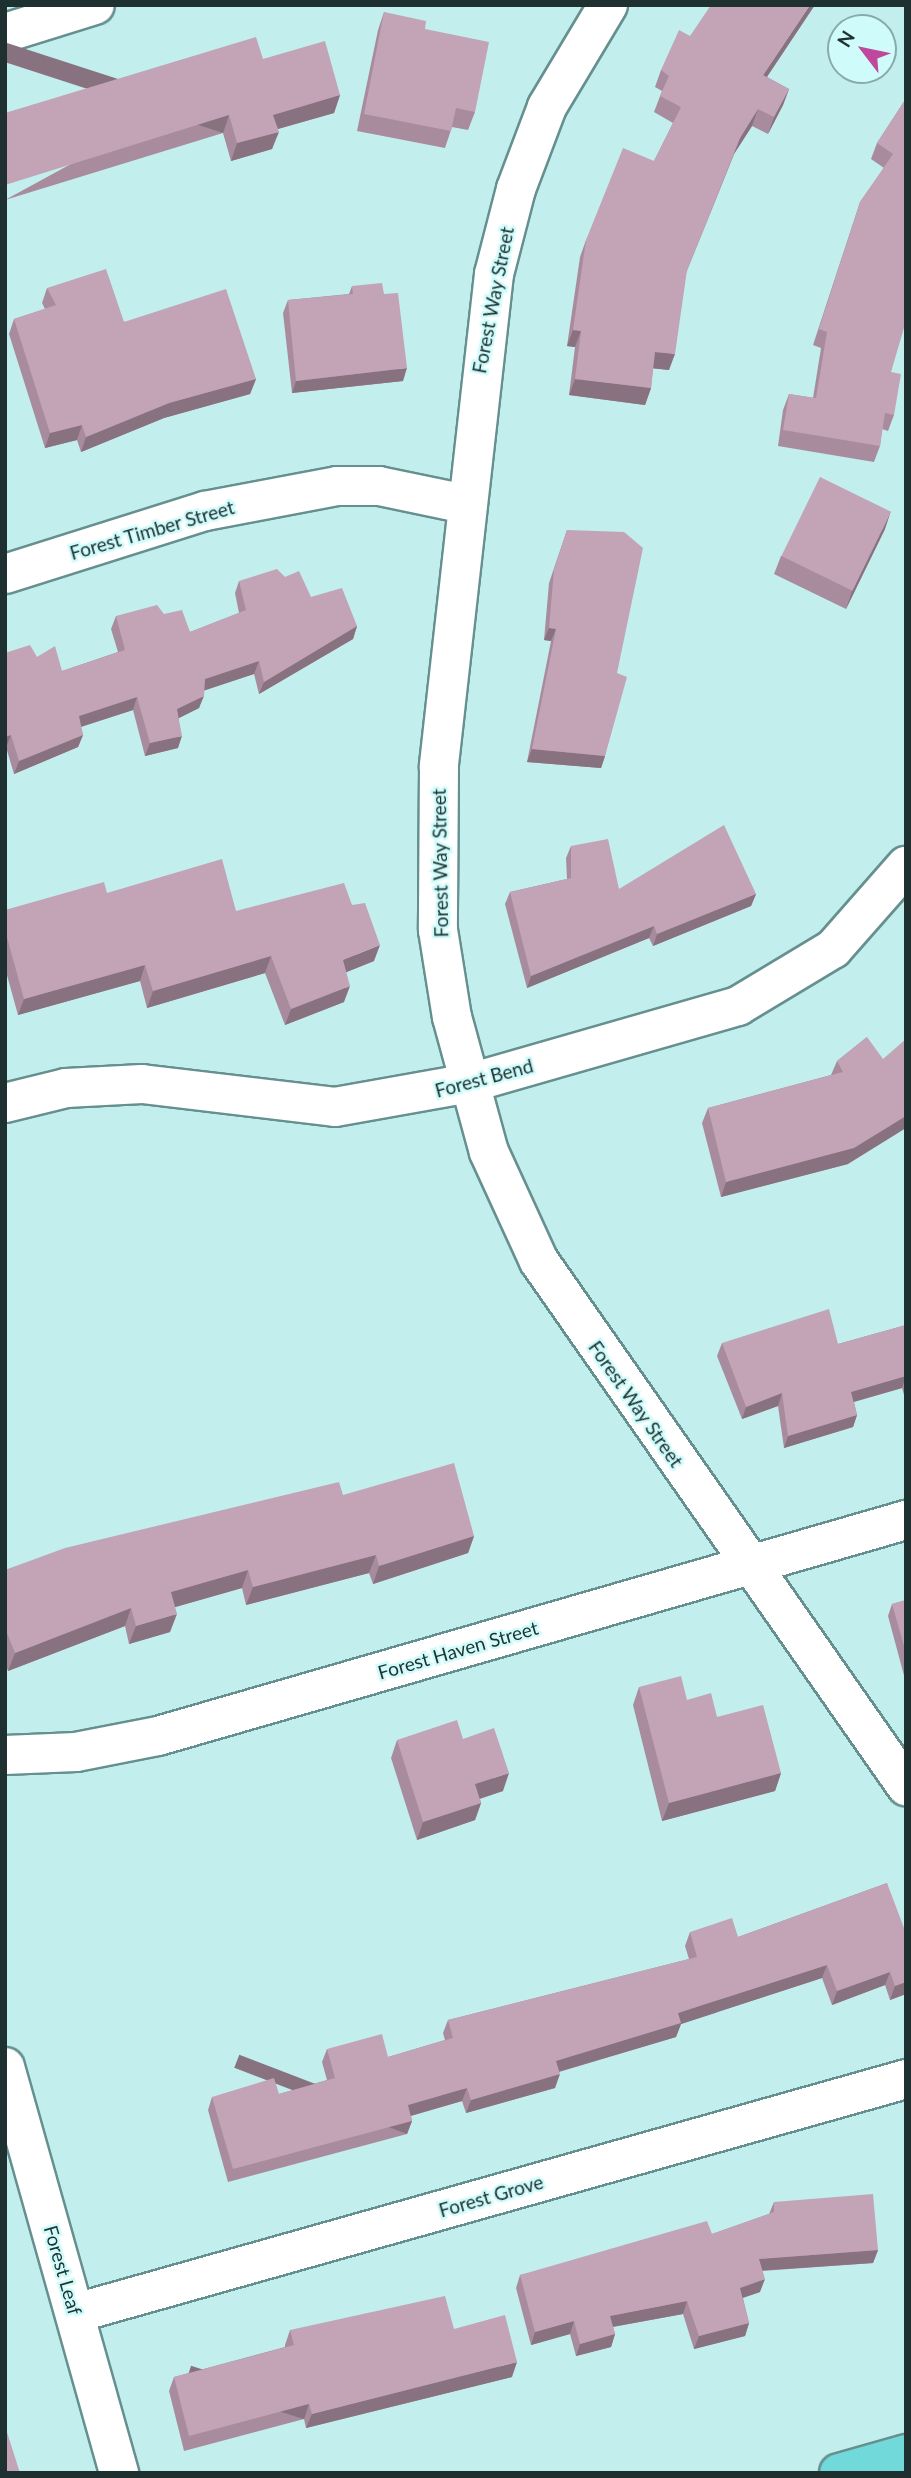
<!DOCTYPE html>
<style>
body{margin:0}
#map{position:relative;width:911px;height:2478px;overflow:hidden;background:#c2eeed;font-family:Lato,sans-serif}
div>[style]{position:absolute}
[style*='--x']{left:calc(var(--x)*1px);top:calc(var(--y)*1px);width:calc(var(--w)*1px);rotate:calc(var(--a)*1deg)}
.roads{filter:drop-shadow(2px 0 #66908f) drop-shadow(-2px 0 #66908f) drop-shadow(0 2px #66908f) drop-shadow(0 -2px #66908f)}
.minor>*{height:38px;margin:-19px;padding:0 19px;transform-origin:19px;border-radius:19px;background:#fff}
.major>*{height:38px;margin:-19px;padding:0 19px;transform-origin:19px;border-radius:19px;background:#71d9d9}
.wall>*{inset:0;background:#a88c9d}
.shaded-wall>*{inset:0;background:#88727f;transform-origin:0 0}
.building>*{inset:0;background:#c3a3b6;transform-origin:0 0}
span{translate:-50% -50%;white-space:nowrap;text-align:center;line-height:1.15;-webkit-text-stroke:5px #cffbfb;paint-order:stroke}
.street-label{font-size:19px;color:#1e3030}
.frame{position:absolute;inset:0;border:7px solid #1e3030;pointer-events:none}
.north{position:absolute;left:827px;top:14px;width:70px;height:70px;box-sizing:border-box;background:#cffbfb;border:2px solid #8aa;border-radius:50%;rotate:302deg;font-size:19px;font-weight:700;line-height:28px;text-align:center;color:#1e3030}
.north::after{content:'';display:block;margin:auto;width:24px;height:32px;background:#bf479c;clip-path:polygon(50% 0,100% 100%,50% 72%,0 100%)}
</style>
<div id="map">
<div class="roads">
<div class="minor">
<div style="--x:608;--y:5;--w:119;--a:120.9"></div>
<div style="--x:547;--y:107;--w:88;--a:110.7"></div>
<div style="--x:516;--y:189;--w:88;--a:104.5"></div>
<div style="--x:494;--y:274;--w:496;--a:96.4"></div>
<div style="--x:439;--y:767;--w:163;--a:90.4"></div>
<div style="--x:438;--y:930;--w:88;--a:80.9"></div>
<div style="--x:452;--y:1017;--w:140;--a:74.7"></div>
<div style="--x:489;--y:1152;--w:120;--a:65.4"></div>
<div style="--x:539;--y:1261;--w:641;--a:55.04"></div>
<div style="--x:5;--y:33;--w:94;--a:-17.3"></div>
<div style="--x:5;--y:574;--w:210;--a:-17.5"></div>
<div style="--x:205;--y:511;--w:134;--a:-10.7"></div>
<div style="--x:337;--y:486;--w:42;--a:0"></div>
<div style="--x:379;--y:486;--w:89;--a:11.7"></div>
<div style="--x:5;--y:1103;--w:63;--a:-13.8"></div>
<div style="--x:66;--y:1088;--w:76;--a:-3"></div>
<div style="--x:142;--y:1084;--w:194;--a:6.8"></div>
<div style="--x:335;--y:1107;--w:137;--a:-10.1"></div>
<div style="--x:470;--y:1083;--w:279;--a:-16"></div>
<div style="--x:738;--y:1006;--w:111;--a:-31"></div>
<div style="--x:833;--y:949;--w:111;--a:-48.7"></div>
<div style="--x:5;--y:1755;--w:71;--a:-2.4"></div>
<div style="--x:76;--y:1752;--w:84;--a:-11"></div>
<div style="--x:158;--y:1736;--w:779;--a:-16.11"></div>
<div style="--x:5;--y:2067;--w:422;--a:74.3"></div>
<div style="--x:76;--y:2313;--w:862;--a:-15.74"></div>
</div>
<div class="major">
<div style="--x:839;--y:2473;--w:70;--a:-15.8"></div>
</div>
</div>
<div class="wall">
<div style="clip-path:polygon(384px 12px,425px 29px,475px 112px,468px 130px,452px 127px,445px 148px,357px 131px,378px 30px)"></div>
<div style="clip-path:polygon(263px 59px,340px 95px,334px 113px,278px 129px,272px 149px,231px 161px,223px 133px,5px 200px)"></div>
<div style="clip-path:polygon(661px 70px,767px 77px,789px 89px,783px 105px,768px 134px,752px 126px,734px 154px,686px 273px,669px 370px,653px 368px,651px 388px,645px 405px,569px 395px,575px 347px,567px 346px,580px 257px,586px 240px,654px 161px,673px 123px,654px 112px,662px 91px,655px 87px)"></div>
<div style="clip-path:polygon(905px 100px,891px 372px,894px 415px,888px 431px,882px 429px,880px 446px,874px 462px,778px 446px,783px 410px,789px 394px,813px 398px,821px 348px,813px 345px,860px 202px,884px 168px,871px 159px,877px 143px)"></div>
<div style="clip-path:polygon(352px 286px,403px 381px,292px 393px,283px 313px,288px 300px,349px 294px)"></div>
<div style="clip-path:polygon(47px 288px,256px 379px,250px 394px,164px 418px,81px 452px,77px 440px,45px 448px,9px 334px,14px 319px,45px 309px,42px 303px)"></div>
<div style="clip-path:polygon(885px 529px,846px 609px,774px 574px,781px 556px)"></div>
<div style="clip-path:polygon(567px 530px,617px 673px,605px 756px,601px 768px,527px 762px,551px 641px,544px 640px,549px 583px)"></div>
<div style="clip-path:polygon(239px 581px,311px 597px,357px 626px,353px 639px,259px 694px,254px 674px,204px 690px,199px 708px,179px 718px,178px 748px,145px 756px,133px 710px,81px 727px,83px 735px,78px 747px,14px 774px,6px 747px,5px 747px,5px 653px,37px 657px,62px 671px,118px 652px,111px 629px,116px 616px,164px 614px,190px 632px,239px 613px,235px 593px)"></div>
<div style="clip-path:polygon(571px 846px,619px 889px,756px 894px,751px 906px,653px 946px,649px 938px,527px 988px,505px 904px,510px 892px,567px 879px,566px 858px)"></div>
<div style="clip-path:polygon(107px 893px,236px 911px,374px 961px,346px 972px,344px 1002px,285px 1025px,265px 973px,147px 1008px,140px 981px,18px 1015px,5px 968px,5px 910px)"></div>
<div style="clip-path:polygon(867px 1037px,848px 1164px,721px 1197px,702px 1123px,708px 1108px,831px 1075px,837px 1061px)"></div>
<div style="clip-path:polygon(906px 1325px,906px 1402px,902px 1388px,854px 1402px,857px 1415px,853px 1427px,784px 1448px,778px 1406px,742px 1419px,717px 1356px,722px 1343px,838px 1344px)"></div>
<div style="clip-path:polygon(343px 1495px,474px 1536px,468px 1553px,373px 1584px,369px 1573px,246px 1605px,242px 1588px,175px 1607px,170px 1632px,129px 1644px,125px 1626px,8px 1671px,5px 1663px,5px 1570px)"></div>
<div style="clip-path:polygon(906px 1600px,906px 1683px,888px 1616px,892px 1604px)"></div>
<div style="clip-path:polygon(639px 1687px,687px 1700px,717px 1717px,781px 1773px,775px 1791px,662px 1821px,633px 1705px)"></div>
<div style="clip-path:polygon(463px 1739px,503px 1791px,480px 1799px,481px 1803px,475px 1820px,417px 1840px,391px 1758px,397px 1740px)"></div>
<div style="clip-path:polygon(887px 1883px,906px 1994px,890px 2000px,885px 1985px,832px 2005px,822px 1978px,681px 2024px,676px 2037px,559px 2072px,555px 2088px,466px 2113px,462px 2101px,411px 2116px,412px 2121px,407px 2134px,228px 2182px,208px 2110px,212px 2097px,279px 2094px,327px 2080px,322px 2062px,327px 2049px,388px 2057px,445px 2040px,443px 2033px,448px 2020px,689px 1959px,685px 1946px,690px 1932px,738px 1937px)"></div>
<div style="clip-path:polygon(774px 2202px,878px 2250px,873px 2263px,762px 2271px,760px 2292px,743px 2298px,749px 2323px,745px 2336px,694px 2349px,683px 2314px,613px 2327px,615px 2334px,611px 2347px,576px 2356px,570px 2334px,531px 2345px,516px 2288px,520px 2275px,712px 2234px,769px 2214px)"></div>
<div style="clip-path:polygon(454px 2329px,512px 2377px,306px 2428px,304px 2419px,184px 2451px,169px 2391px,174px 2377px,285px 2347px,285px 2345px,290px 2330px)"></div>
</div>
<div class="shaded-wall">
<div style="clip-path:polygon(810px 5px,815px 5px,757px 92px,763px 75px)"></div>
<div style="clip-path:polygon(789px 89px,783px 105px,768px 134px,774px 117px)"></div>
<div style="clip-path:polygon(340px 95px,334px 113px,267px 132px,273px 115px)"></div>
<div style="clip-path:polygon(758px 109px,752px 126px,734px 154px,681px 287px,740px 138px)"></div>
<div style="left:229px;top:115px;width:19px;height:235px;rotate:108deg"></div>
<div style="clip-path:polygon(279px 132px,272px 149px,231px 161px,237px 143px)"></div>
<div style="clip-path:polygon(573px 330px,581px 331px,575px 347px,567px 346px)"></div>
<div style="clip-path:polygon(655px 352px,675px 354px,669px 370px,649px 368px)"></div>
<div style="clip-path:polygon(407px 368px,403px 381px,292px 393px,296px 381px)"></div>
<div style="clip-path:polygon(256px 379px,250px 394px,164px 418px,81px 452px,86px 437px,169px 403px)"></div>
<div style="clip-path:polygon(575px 379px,651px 388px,645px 405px,569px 395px)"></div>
<div style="clip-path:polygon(82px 425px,77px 440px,45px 448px,50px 433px)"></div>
<div style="clip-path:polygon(891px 511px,885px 529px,846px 609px,852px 591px)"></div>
<div style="clip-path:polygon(357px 626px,353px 639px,259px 694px,264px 682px)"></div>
<div style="clip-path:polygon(549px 628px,556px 629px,551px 641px,544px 640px)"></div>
<div style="clip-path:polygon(259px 661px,254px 674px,200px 692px,205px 679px)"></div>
<div style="clip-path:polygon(204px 696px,199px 708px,173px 721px,177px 709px)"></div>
<div style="clip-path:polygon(137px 697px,133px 710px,74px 729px,79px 716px)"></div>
<div style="clip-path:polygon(11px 735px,6px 747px,5px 747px,5px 737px)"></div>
<div style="clip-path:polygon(83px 735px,78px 747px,14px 774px,19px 761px)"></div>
<div style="clip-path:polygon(182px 736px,178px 748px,145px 756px,150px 743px)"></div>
<div style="clip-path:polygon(532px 749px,605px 756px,601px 768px,527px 762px)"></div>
<div style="clip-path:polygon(756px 894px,751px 906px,653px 946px,657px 934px)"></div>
<div style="clip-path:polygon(654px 926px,649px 938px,527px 988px,531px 976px)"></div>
<div style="clip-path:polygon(380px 945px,374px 961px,337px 976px,343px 960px)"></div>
<div style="clip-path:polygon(271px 956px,265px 973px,147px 1008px,153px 991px)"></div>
<div style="clip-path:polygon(145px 965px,140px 981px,18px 1015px,24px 999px)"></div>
<div style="clip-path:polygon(350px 986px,344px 1002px,285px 1025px,291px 1009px)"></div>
<div style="clip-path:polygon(906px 1116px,906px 1128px,848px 1164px,721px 1197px,726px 1182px)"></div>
<div style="clip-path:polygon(906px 1376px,902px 1388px,846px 1404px,851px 1392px)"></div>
<div style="clip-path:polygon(782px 1393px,778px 1406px,742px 1419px,746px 1407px)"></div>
<div style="clip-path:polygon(857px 1415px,853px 1427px,784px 1448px,788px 1436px)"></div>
<div style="clip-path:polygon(474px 1536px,468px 1553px,373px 1584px,379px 1566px)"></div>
<div style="clip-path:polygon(376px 1555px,369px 1573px,246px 1605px,253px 1587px)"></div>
<div style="clip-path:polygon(248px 1570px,242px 1588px,165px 1610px,171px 1592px)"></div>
<div style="clip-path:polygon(131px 1608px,125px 1626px,8px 1671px,15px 1653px)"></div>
<div style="clip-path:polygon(177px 1614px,170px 1632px,129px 1644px,136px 1626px)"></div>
<div style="clip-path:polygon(509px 1773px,503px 1791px,469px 1802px,475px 1784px)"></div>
<div style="clip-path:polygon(781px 1773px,775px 1791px,662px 1821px,669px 1803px)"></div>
<div style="clip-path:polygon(481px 1803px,475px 1820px,417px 1840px,423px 1822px)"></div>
<div style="clip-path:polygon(827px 1965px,822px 1978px,681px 2024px,676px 2037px,551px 2074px,556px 2061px,678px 2013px)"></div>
<div style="clip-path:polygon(890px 1972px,885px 1985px,832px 2005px,837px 1991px)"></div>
<div style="clip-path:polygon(906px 1982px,906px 1994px,890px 2000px,895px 1986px)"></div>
<div style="clip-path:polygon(560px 2074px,555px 2088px,466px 2113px,471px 2100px)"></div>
<div style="clip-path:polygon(467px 2088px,462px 2101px,403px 2118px,408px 2105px)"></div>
<div style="left:412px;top:2121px;width:14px;height:185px;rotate:111deg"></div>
<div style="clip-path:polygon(878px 2250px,873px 2263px,754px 2271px,759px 2259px)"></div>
<div style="clip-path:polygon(765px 2279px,760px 2292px,736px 2300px,740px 2288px)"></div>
<div style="clip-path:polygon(687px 2301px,683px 2314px,606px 2328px,610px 2316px)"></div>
<div style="clip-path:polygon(574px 2321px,570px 2334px,531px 2345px,535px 2332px)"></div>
<div style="clip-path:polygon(749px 2323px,745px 2336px,694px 2349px,699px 2336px)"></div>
<div style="clip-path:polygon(615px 2334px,611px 2347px,576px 2356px,580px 2344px)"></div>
<div style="clip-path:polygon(517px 2362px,512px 2377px,306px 2428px,312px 2414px)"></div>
<div style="left:309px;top:2404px;width:16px;height:124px;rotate:108deg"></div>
</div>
<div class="building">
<div style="clip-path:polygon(711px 5px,810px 5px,763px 75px,789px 89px,774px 117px,758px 109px,740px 138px,687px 270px,675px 354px,655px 352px,651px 388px,575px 379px,581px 331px,573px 330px,586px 240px,623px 148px,654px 161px,681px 107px,660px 96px,669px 76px,661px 70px,679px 30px,690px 36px)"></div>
<div style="clip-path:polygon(384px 12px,426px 21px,425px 29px,489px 42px,475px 112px,456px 108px,451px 131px,364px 114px)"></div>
<div style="clip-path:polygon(256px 37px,263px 59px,325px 41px,340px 95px,273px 115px,279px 132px,237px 143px,229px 115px,5px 185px,5px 113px)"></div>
<div style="clip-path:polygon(905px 100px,906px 101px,906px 321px,891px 372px,901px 374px,894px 415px,885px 413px,880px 446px,783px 430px,789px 394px,816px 398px,827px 332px,819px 329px,860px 202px,893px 154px,877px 143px)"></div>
<div style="clip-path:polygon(106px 269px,124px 322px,226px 289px,256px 379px,169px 403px,86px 437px,82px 425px,50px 433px,14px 319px,56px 305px,47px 288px)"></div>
<div style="clip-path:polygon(382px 283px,384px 294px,398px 293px,407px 368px,296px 381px,288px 300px,353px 294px,352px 286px)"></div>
<div style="left:820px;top:477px;width:79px;height:88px;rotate:26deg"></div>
<div style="clip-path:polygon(567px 530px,624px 532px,643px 548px,617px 673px,627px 677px,605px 756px,532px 749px,556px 629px,549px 628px,554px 570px)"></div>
<div style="clip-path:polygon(277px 569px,285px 577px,299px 571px,311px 597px,342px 588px,357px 626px,264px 682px,259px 661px,205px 679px,204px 696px,177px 709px,182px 736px,150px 743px,137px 697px,79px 716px,83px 735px,19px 761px,11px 735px,5px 737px,5px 653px,30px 645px,37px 657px,55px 646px,62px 671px,125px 650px,116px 616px,157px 605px,164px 614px,182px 610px,190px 632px,246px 610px,239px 581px)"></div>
<div style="clip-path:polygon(724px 825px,756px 894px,657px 934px,654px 926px,531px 976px,510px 892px,571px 878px,571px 846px,608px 839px,619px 889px)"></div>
<div style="clip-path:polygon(222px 859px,236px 911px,344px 883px,352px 905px,365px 903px,380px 945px,343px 960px,350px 986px,291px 1009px,271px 956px,153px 991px,145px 965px,24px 999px,5px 930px,5px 910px,104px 882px,107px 893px)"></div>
<div style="clip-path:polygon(867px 1037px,883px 1059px,906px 1039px,906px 1116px,854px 1148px,726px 1182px,708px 1108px,843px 1072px,837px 1061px)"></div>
<div style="clip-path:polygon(829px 1309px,838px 1344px,906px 1325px,906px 1376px,851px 1392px,857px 1415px,788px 1436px,782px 1393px,746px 1407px,722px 1343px)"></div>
<div style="clip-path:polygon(454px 1463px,474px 1536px,379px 1566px,376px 1555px,253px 1587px,248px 1570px,171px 1592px,177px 1614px,136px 1626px,131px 1608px,15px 1653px,5px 1628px,5px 1570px,65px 1548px,339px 1482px,343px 1495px)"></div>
<div style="clip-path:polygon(906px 1600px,906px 1653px,892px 1604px)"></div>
<div style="clip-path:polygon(681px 1676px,687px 1700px,711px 1693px,717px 1717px,763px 1705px,781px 1773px,669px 1803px,639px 1687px)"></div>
<div style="clip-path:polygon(457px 1720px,463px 1739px,494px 1728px,509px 1773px,475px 1784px,481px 1803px,423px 1822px,397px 1740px)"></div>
<div style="clip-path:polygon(887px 1883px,904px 1928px,906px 1928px,906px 1982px,895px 1986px,890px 1972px,837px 1991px,827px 1965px,678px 2013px,681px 2023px,556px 2061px,560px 2074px,471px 2100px,467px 2088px,408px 2105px,412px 2121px,233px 2169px,212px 2097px,274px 2078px,279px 2094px,335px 2078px,327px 2049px,382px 2034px,388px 2057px,453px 2038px,448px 2020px,697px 1957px,690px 1932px,732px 1918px,738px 1937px)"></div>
<div style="clip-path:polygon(873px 2194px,878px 2250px,759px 2259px,765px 2279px,740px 2288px,749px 2323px,699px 2336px,687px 2301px,610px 2316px,615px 2334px,580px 2344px,574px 2321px,535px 2332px,520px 2275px,707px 2221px,712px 2234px,774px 2212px,774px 2202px)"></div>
<div style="clip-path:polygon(445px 2296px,454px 2329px,505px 2315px,517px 2362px,312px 2414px,309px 2404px,189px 2436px,174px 2377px,294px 2345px,290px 2330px)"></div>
<div style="clip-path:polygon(5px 2426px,20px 2473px,5px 2473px)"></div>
</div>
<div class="street-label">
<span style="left:493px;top:300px;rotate:-79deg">Forest Way Street</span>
<span style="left:152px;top:530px;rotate:-16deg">Forest Timber Street</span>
<span style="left:440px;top:863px;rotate:-91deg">Forest Way Street</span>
<span style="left:484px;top:1078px;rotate:-15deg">Forest Bend</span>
<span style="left:636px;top:1404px;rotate:55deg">Forest Way Street</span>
<span style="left:458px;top:1650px;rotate:-16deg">Forest Haven Street</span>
<span style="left:491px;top:2196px;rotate:-16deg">Forest Grove</span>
<span style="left:63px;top:2270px;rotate:74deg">Forest Leaf</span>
</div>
<div class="frame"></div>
<div class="north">N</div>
</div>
